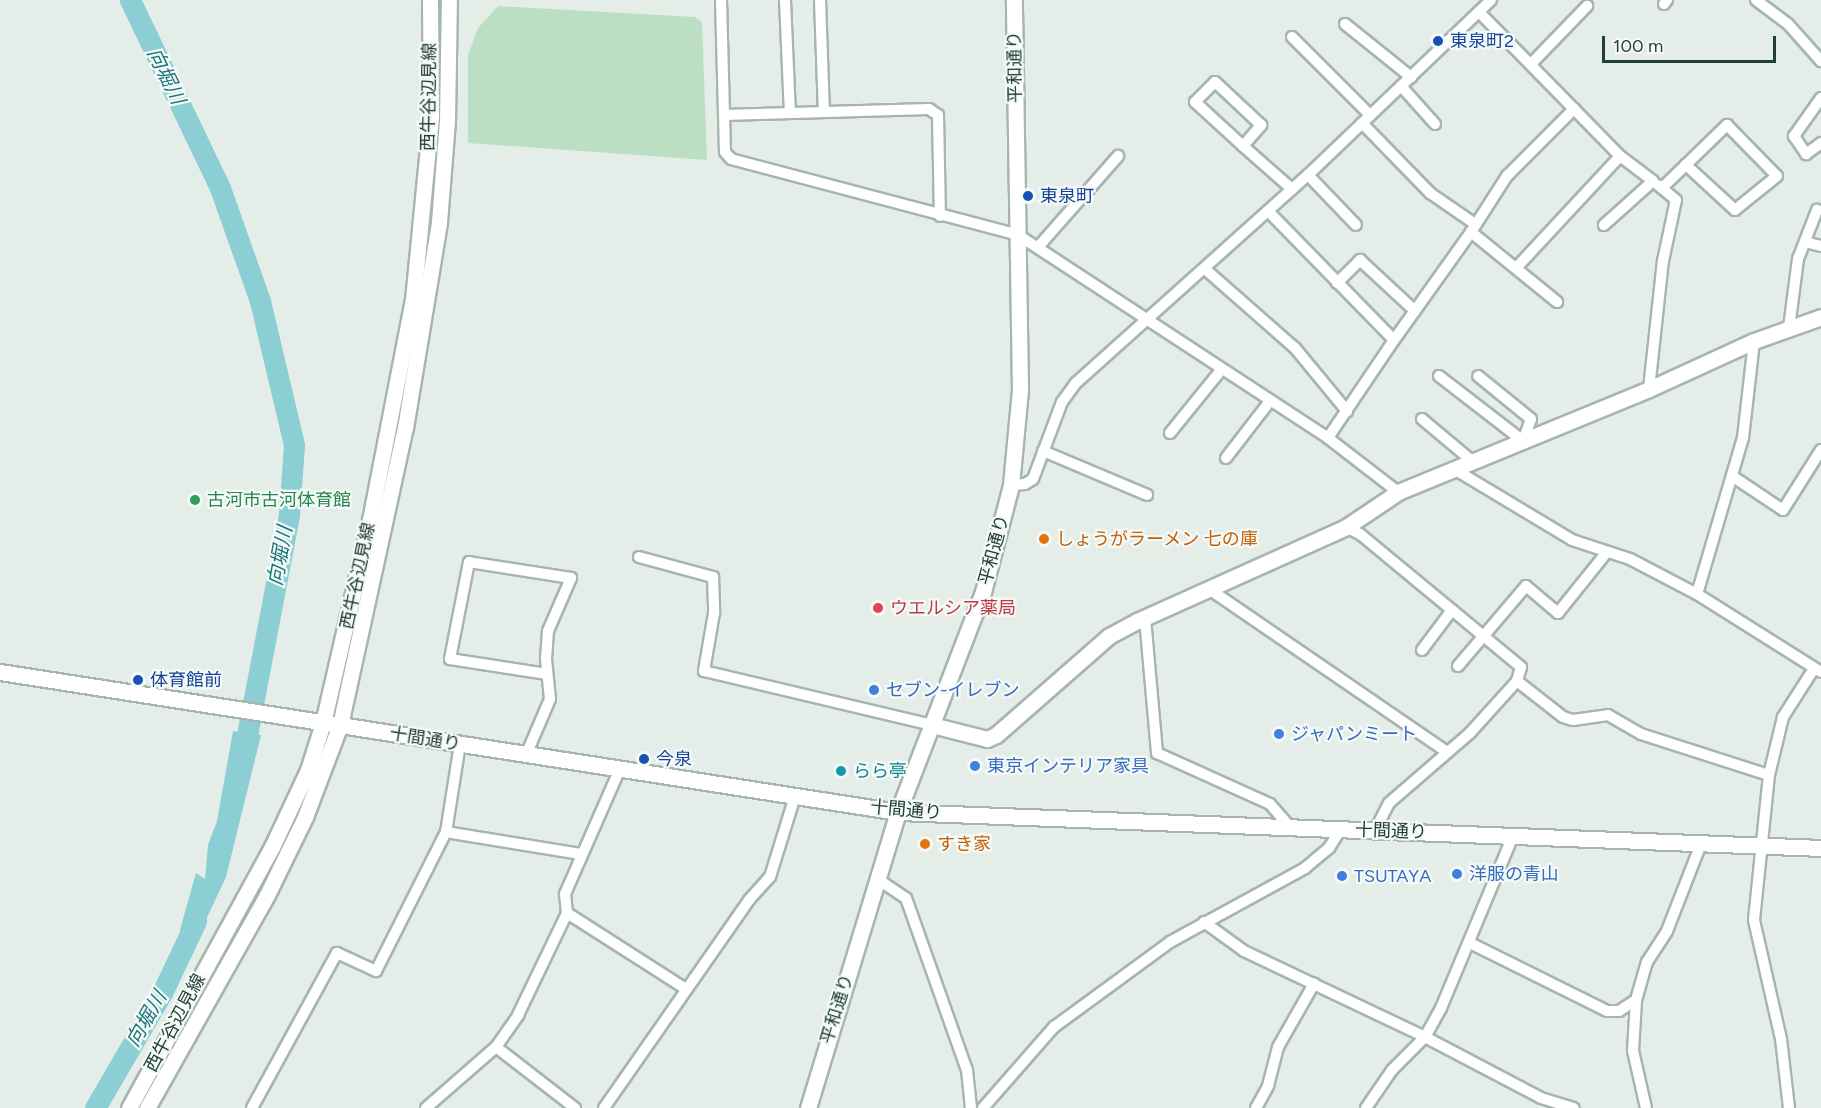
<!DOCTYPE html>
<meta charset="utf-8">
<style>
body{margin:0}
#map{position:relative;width:1821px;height:1108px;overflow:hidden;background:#e4ede8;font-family:Figtree,"Noto Sans JP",sans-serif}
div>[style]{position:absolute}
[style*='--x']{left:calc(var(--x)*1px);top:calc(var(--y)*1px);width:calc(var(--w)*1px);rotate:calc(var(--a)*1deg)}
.green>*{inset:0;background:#bcdfc3}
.water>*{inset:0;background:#8bced3}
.river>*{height:21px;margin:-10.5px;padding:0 10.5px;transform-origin:10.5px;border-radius:10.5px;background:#8bced3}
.roads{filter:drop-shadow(2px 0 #a6b5af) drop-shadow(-2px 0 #a6b5af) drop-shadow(0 2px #a6b5af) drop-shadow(0 -2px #a6b5af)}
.street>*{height:10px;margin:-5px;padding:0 5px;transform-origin:5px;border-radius:5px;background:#fff}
.secondary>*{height:15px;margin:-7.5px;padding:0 7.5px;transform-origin:7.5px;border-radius:7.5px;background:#fff}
.dots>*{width:16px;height:16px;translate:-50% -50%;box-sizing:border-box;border:3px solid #f4faf7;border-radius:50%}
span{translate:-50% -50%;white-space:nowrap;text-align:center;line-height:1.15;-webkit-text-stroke:4.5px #f4faf7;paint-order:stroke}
.transit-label{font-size:18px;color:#164399}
.left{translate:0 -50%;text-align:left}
.street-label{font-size:18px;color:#223f35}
.leisure-label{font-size:18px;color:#27864d}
.food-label{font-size:18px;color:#c56008}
.health-label{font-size:18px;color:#be3a42}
.shop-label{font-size:18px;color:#366cbe}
.culture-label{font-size:18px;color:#0d838f}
.water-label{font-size:20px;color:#1b757d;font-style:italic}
.scale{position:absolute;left:1602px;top:36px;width:174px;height:27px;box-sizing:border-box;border:3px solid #223f35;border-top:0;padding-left:8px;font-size:18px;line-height:21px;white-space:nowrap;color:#223f35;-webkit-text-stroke:4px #f4faf7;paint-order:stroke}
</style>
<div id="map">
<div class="green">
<div style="clip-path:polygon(498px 6px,695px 17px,702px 22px,707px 160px,468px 143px,468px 55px,478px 28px)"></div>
</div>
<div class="water">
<div style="clip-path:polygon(233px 731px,261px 735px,226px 877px,194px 945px,185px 946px,180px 930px,196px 873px,205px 879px,208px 845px,217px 821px)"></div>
</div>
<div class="river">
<div style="--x:130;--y:0;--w:208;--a:64.4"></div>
<div style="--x:220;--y:188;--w:120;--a:70.5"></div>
<div style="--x:260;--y:301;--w:148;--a:76.7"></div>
<div style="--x:294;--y:445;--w:70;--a:94.1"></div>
<div style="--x:289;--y:515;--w:250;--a:100.8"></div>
<div style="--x:95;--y:1108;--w:133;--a:-59.8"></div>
<div style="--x:162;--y:993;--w:80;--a:-64.7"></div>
</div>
<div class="roads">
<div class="street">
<div style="--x:721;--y:0;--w:152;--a:88.5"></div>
<div style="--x:725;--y:152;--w:9;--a:49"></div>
<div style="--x:731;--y:159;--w:297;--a:14.8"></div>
<div style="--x:1018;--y:235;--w:371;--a:33.2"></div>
<div style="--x:1328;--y:438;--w:88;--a:37.6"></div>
<div style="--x:785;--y:0;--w:113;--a:87.5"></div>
<div style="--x:820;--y:0;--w:112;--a:88"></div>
<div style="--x:1756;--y:0;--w:40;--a:37"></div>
<div style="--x:1788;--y:24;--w:50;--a:48.3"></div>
<div style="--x:1664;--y:4;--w:5;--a:-53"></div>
<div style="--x:1479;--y:12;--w:136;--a:45.6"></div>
<div style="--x:1345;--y:24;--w:85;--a:38.8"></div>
<div style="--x:1292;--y:37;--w:110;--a:45"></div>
<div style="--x:1531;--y:64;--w:81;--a:-46"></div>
<div style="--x:1401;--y:86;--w:51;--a:48.2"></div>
<div style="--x:1821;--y:98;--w:47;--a:125.4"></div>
<div style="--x:1794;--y:136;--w:22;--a:56"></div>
<div style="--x:1806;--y:154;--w:19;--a:-36"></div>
<div style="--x:724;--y:115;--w:205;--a:-1.7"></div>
<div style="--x:929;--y:109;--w:11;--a:34"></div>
<div style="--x:938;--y:115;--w:101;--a:88.9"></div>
<div style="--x:1362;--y:123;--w:98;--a:45.8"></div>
<div style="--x:1430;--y:193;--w:55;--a:34.6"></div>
<div style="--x:1243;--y:146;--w:28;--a:-49"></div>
<div style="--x:1261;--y:125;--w:63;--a:-136.9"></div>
<div style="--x:1215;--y:82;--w:28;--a:135"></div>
<div style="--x:1195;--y:102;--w:65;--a:42.5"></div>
<div style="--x:1243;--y:146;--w:65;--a:41.3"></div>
<div style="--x:1308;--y:175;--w:69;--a:46.2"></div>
<div style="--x:1662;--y:188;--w:91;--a:-44.1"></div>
<div style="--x:1727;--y:125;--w:71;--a:45.6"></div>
<div style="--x:1777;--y:176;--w:54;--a:141"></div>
<div style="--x:1735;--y:210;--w:67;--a:-137.4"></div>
<div style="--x:1268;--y:211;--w:180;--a:45.7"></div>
<div style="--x:1394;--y:340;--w:118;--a:124"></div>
<div style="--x:1471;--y:232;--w:67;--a:-57.3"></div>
<div style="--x:1507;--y:176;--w:95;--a:-45"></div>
<div style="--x:1574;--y:109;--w:66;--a:45.6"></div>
<div style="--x:1805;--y:242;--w:16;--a:14"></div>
<div style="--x:1039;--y:246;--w:120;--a:-48.7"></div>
<div style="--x:1517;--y:267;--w:151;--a:-47.1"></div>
<div style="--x:1620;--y:156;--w:41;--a:37.1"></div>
<div style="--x:1653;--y:181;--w:66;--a:138.1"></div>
<div style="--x:1205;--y:269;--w:120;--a:41.3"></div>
<div style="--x:1295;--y:348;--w:82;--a:50.5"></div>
<div style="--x:1337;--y:283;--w:33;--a:-45"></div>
<div style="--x:1360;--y:260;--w:75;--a:42.8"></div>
<div style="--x:1789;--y:328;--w:70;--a:-82.6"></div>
<div style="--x:1798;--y:259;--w:53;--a:-68.8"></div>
<div style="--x:1394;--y:340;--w:133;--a:-54.5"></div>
<div style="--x:1471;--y:232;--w:111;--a:39.1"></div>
<div style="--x:1439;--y:376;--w:106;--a:37.7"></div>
<div style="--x:1523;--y:441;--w:23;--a:-70"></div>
<div style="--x:1531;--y:419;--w:68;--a:-140.9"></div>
<div style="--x:1649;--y:389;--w:129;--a:-83.8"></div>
<div style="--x:1663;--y:261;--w:62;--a:-78"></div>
<div style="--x:1676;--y:200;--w:23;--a:-140"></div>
<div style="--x:1422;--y:419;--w:65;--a:40"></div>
<div style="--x:1170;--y:433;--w:81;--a:-51"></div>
<div style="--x:1043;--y:451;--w:113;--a:22.9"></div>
<div style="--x:1226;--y:458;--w:72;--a:-52.3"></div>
<div style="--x:1454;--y:469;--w:138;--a:31"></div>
<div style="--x:1572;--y:540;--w:61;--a:18.1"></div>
<div style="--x:1630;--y:559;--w:76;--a:27.6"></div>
<div style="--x:1697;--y:594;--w:146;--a:32.2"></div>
<div style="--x:1732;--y:476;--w:61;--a:33.7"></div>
<div style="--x:1783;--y:510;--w:71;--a:-57.7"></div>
<div style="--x:1011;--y:485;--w:14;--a:-4"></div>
<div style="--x:1025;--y:484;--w:9;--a:-32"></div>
<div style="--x:1033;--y:479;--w:82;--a:-69.4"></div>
<div style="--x:1062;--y:402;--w:24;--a:-54"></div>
<div style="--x:1076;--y:383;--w:312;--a:-41.9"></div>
<div style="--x:1308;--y:175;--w:253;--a:-43.7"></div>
<div style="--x:1346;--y:527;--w:16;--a:27"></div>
<div style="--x:1360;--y:534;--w:209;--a:39.6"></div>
<div style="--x:1521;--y:667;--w:15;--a:106"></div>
<div style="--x:1517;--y:681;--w:70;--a:132.1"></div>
<div style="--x:1470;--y:733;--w:107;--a:139.2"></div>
<div style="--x:1389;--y:803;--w:30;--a:117"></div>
<div style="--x:639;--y:557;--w:77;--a:15.1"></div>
<div style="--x:713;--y:577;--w:36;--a:88"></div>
<div style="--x:714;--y:613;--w:59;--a:99.8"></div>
<div style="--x:704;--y:671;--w:234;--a:13.3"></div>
<div style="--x:1209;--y:589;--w:287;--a:34.4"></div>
<div style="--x:1697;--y:594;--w:163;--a:-73.6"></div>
<div style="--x:1743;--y:438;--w:98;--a:-83.5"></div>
<div style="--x:1145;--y:618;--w:136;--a:84.9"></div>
<div style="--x:1157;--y:753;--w:124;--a:24.3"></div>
<div style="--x:1270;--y:804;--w:29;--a:49"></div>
<div style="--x:1422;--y:650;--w:50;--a:-53.1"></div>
<div style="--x:1458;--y:666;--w:105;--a:-49.6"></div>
<div style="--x:1526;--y:586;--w:42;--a:40.2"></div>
<div style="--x:1558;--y:613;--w:78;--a:-51.2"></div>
<div style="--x:1517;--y:681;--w:58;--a:38"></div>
<div style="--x:1563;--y:717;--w:10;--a:17"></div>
<div style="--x:1573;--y:720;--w:35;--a:-8"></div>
<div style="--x:1608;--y:715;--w:38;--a:30"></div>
<div style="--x:1641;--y:734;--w:134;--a:17.8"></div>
<div style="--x:460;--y:744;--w:89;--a:99"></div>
<div style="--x:446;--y:832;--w:136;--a:9.3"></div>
<div style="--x:526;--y:755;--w:61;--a:-66.8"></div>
<div style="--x:550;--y:699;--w:40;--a:-95.7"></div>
<div style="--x:546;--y:659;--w:28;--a:-86"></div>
<div style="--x:548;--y:631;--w:58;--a:-66.5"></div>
<div style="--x:571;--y:578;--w:103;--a:-171.1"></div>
<div style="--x:469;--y:562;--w:99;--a:101.1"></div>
<div style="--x:450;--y:659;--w:98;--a:8.8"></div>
<div style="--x:876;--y:878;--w:36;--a:34"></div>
<div style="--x:906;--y:898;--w:182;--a:70.5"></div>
<div style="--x:967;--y:1070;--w:38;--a:84"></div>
<div style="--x:567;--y:913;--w:141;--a:32.6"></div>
<div style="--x:1204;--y:922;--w:49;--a:35.9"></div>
<div style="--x:1244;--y:951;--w:200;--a:25.4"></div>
<div style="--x:1425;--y:1037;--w:131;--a:27.7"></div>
<div style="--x:1541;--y:1098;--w:34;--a:17"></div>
<div style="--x:1470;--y:943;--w:153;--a:26.4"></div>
<div style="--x:1607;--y:1011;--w:12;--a:0"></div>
<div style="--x:1619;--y:1011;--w:20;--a:-33"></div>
<div style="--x:496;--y:1047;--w:100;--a:37.7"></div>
<div style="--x:252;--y:1108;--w:177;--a:-61.3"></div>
<div style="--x:337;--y:953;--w:43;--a:24.8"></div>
<div style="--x:376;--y:971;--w:156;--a:-63.3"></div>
<div style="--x:426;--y:1108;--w:93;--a:-41.1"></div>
<div style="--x:496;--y:1047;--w:39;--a:-55"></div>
<div style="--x:518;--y:1015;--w:113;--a:-64.3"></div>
<div style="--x:567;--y:913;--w:19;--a:-96"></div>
<div style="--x:565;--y:894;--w:137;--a:-66.3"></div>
<div style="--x:604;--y:1108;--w:254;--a:-55.1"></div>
<div style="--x:749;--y:900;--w:31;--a:-48"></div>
<div style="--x:770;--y:877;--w:85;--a:-72.8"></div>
<div style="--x:983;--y:1108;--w:108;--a:-48.8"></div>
<div style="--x:1054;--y:1027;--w:144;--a:-36.2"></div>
<div style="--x:1170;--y:942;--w:154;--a:-28.7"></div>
<div style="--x:1305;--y:868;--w:31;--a:-40"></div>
<div style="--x:1329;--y:848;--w:22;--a:-58"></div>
<div style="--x:1256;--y:1108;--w:25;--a:-61"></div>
<div style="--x:1268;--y:1086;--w:40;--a:-75.6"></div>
<div style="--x:1278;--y:1047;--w:73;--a:-60.3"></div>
<div style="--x:1366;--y:1108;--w:46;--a:-55.6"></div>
<div style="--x:1392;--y:1070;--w:47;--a:-45"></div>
<div style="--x:1425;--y:1037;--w:33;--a:-61"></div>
<div style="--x:1441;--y:1008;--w:186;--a:-67.3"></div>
<div style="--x:1646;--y:1108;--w:58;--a:-102.8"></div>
<div style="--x:1633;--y:1051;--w:51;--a:-86.6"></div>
<div style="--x:1636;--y:1000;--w:40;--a:-74"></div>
<div style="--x:1647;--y:962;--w:37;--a:-57"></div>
<div style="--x:1667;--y:931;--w:93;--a:-68.7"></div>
<div style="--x:1789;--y:1108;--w:69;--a:-96.6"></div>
<div style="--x:1781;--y:1039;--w:122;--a:-102.8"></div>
<div style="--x:1754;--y:920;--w:146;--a:-84.1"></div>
<div style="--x:1769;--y:775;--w:60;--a:-76.4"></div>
<div style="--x:1783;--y:717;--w:56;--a:-57.4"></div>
</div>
<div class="secondary">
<div style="--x:0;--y:672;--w:909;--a:8.86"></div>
<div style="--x:898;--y:812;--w:924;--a:2.23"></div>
<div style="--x:932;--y:725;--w:57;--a:14.3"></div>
<div style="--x:987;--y:739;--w:10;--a:-24"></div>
<div style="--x:996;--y:735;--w:150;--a:-41.2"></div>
<div style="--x:1109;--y:636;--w:32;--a:-28"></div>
<div style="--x:1137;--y:621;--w:229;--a:-24.2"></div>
<div style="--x:1346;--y:527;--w:63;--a:-33.9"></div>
<div style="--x:1398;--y:492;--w:271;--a:-22.3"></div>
<div style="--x:1649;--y:389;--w:115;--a:-24.6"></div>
<div style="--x:1754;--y:341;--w:71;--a:-19.7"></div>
<div style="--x:129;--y:1108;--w:298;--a:-61.3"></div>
<div style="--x:272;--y:847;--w:85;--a:-64.9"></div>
<div style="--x:308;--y:770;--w:49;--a:-72.3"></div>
<div style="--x:323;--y:723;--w:219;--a:-77"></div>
<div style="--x:372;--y:510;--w:214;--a:-79"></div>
<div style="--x:413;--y:300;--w:184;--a:-84.4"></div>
<div style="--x:431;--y:117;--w:117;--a:-90.5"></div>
<div style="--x:147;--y:1108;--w:244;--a:-60.6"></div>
<div style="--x:267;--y:895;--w:87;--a:-64"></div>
<div style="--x:305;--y:817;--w:98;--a:-69.2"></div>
<div style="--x:340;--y:725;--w:304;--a:-77.7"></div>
<div style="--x:405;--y:428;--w:209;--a:-80.6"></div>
<div style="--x:439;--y:222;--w:101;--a:-85.5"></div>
<div style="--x:447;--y:121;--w:121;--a:-89.1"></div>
<div style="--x:808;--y:1108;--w:309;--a:-73.1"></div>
<div style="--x:898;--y:812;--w:236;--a:-68.9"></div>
<div style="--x:983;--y:592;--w:111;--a:-75.3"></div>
<div style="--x:1011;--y:485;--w:95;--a:-84.6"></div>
<div style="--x:1020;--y:390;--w:390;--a:-90.9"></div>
</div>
</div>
<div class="dots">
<div style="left:1438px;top:41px;background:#1a4fb4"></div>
<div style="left:1028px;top:196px;background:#1a4fb4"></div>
<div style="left:195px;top:500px;background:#2e9e5b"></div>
<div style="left:1044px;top:539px;background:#e8710a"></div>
<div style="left:878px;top:608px;background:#e0444e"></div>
<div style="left:138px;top:680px;background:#1a4fb4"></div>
<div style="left:874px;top:690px;background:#3f7fe0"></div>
<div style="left:1279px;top:734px;background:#3f7fe0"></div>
<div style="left:644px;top:759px;background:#1a4fb4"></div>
<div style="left:975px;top:766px;background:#3f7fe0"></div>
<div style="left:841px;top:771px;background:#0f9aa8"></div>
<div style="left:925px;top:844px;background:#e8710a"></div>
<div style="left:1457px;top:874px;background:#3f7fe0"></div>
<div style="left:1342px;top:876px;background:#3f7fe0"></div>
</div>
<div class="transit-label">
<span class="left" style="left:1450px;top:41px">東泉町2</span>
<span class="left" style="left:1040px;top:196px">東泉町</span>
<span class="left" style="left:150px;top:680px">体育館前</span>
<span class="left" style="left:656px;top:759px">今泉</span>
</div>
<div class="street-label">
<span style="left:1015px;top:67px;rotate:-91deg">平和通り</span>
<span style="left:429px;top:97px;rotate:-89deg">西牛谷辺見線</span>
<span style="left:994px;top:550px;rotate:-75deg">平和通り</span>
<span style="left:358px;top:576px;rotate:-78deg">西牛谷辺見線</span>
<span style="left:425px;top:739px;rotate:9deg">十間通り</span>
<span style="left:906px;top:810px;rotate:5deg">十間通り</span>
<span style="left:1391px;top:831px;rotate:2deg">十間通り</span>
<span style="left:837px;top:1009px;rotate:-73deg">平和通り</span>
<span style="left:175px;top:1023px;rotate:-62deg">西牛谷辺見線</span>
</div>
<div class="leisure-label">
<span class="left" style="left:207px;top:500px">古河市古河体育館</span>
</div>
<div class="food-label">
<span class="left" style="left:1056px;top:539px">しょうがラーメン 七の庫</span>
<span class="left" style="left:937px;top:844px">すき家</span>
</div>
<div class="health-label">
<span class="left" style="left:890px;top:608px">ウエルシア薬局</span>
</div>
<div class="shop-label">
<span class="left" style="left:886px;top:690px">セブン-イレブン</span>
<span class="left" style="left:1291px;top:734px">ジャパンミート</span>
<span class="left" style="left:987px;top:766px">東京インテリア家具</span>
<span class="left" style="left:1469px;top:874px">洋服の青山</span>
<span class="left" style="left:1354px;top:876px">TSUTAYA</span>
</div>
<div class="culture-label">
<span class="left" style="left:853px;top:771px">らら亭</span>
</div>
<div class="water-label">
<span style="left:166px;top:76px;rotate:64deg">向堀川</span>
<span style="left:280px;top:556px;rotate:-80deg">向堀川</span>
<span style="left:146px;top:1019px;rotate:-60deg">向堀川</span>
</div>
<div class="scale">100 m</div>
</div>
